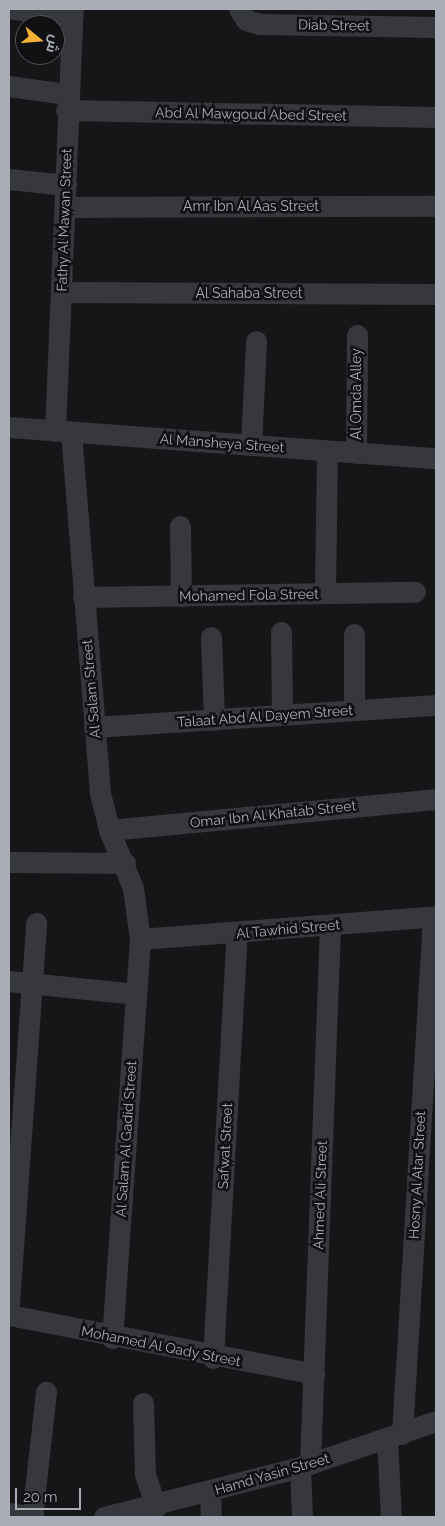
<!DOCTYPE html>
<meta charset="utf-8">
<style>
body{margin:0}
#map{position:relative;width:445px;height:1526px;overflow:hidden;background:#161618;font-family:Raleway,Cairo,sans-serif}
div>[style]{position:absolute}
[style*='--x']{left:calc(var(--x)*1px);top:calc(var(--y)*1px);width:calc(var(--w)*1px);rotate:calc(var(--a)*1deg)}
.street>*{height:21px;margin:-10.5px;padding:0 10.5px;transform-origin:10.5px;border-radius:10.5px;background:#37383d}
span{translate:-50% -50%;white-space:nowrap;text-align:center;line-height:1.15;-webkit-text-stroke:5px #111113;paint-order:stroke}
.street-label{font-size:14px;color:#a8adb8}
.frame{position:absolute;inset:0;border:10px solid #a8adb8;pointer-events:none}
.north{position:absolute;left:15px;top:15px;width:50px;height:50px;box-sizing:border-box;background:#111113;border:1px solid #4d4f55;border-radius:50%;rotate:107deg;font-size:14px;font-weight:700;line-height:20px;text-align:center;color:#a8adb8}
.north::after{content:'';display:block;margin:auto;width:18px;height:22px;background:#f2b134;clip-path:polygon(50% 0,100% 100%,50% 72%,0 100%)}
.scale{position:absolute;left:15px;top:1488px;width:66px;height:22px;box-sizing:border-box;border:2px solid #a8adb8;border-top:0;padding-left:6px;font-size:15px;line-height:18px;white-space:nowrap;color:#a8adb8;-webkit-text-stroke:4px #111113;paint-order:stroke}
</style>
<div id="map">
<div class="street">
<div style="--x:14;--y:9;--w:59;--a:7.9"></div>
<div style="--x:239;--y:9;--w:13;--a:58"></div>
<div style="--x:246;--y:20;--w:14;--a:17"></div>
<div style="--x:259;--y:24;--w:177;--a:1"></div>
<div style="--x:9;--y:86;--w:59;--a:7.9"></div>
<div style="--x:66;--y:110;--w:370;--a:1.1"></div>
<div style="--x:9;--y:179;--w:57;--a:6"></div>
<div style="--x:65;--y:207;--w:371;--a:-0.2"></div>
<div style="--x:61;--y:292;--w:375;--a:0.3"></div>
<div style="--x:9;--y:427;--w:428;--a:4.2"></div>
<div style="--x:55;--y:431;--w:422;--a:-87.6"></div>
<div style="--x:71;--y:432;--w:362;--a:85.4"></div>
<div style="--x:100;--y:793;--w:38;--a:76"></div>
<div style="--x:109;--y:830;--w:63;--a:67.5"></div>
<div style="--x:133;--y:888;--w:51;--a:82.2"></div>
<div style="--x:140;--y:939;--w:400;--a:94"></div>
<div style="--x:251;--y:445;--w:104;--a:-87.2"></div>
<div style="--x:356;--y:453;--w:118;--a:-89.5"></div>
<div style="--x:180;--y:526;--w:70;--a:89.2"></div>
<div style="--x:325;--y:593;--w:142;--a:-89.2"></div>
<div style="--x:83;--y:597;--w:332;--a:-0.9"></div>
<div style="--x:281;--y:632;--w:83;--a:89.3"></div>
<div style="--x:211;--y:637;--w:83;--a:87.9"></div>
<div style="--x:354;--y:710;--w:76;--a:-90"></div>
<div style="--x:94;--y:727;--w:343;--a:-3.7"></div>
<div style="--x:109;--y:830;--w:328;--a:-5.4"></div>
<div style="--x:9;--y:862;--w:116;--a:0.5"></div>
<div style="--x:140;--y:939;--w:297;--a:-4.4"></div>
<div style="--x:9;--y:981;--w:128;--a:5.8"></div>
<div style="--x:9;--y:1303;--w:381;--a:-85.9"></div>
<div style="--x:9;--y:1315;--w:311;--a:10.9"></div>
<div style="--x:213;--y:1358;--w:426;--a:-86.8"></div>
<div style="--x:143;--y:1403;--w:71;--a:88.4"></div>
<div style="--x:145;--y:1474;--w:35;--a:72"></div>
<div style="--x:402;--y:1434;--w:518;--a:-86.57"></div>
<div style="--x:387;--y:1439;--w:78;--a:87.1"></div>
<div style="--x:310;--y:1464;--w:538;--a:-87.87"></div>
<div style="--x:300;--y:1467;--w:50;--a:87.7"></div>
<div style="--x:210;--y:1491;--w:26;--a:88"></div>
<div style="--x:9;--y:1513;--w:25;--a:9"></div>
<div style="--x:32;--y:1517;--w:126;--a:-83.6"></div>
<div style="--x:104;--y:1517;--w:202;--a:-14.3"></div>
<div style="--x:300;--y:1467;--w:144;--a:-18.7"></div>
</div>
<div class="street-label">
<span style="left:334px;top:25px;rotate:1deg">Diab Street</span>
<span style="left:251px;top:114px;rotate:1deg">Abd Al Mawgoud Abed Street</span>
<span style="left:251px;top:206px">Amr Ibn Al Aas Street</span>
<span style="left:64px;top:220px;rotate:-88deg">Fathy Al Mawan Street</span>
<span style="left:249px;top:293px">Al Sahaba Street</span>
<span style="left:356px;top:394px;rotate:-90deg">Al Omda Alley</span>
<span style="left:222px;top:443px;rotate:4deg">Al Mansheya Street</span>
<span style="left:249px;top:595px;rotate:-1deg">Mohamed Fola Street</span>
<span style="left:91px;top:689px;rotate:-95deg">Al Salam Street</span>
<span style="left:265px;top:716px;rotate:-4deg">Talaat Abd Al Dayem Street</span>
<span style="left:273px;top:814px;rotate:-6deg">Omar Ibn Al Khatab Street</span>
<span style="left:288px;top:929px;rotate:-5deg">Al Tawhid Street</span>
<span style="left:126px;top:1139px;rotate:-86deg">Al Salam Al Gadid Street</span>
<span style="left:225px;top:1146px;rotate:-87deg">Safwat Street</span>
<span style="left:417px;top:1175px;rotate:-87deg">Hosny Al Atar Street</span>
<span style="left:320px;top:1195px;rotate:-88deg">Ahmed Ali Street</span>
<span style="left:161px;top:1346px;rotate:11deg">Mohamed Al Qady Street</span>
<span style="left:272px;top:1474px;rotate:-16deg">Hamd Yasin Street</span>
</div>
<div class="frame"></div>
<div class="north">ش</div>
<div class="scale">20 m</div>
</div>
